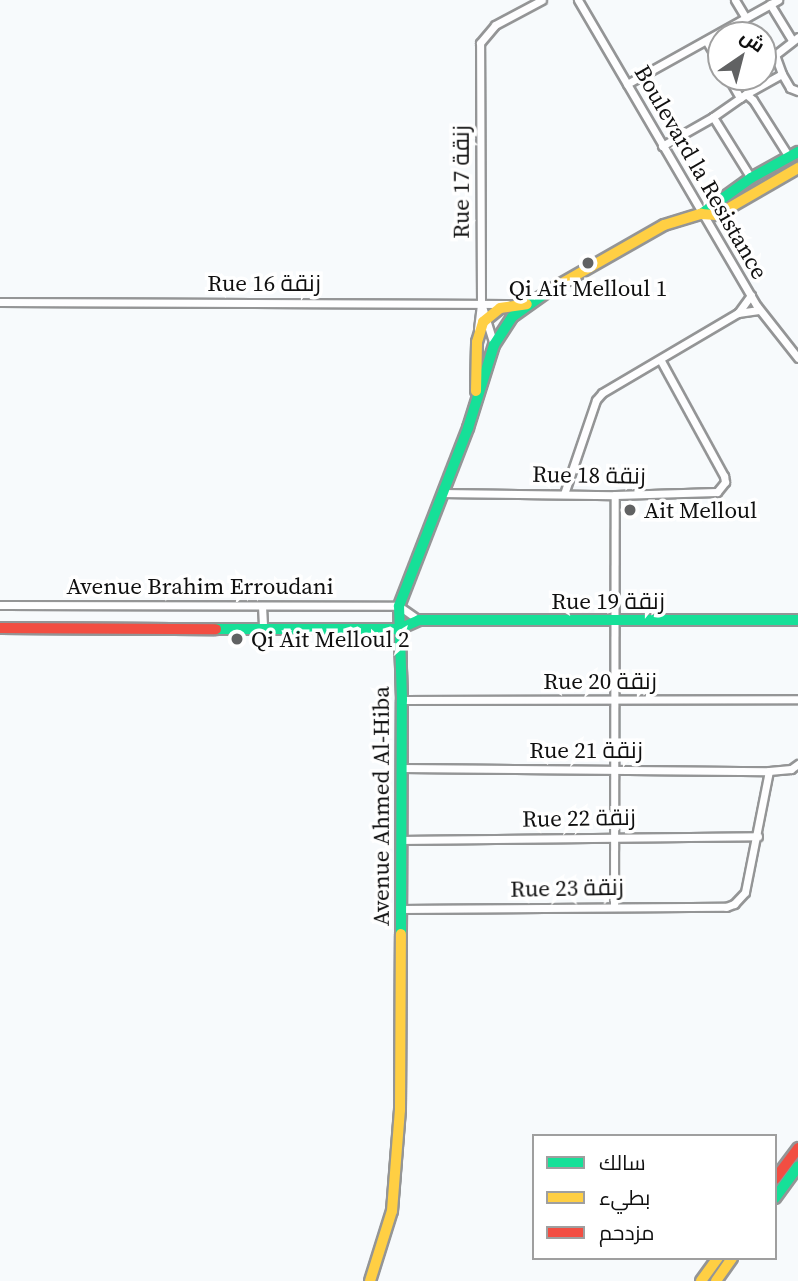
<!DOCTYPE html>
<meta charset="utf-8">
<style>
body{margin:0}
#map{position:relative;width:798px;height:1281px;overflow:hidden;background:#f7fafc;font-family:"Source Serif 4",Cairo,serif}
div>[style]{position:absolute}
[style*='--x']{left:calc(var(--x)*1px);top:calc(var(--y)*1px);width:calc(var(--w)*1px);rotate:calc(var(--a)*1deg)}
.roads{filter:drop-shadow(2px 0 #949596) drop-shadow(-2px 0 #949596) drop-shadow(0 2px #949596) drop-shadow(0 -2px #949596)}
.street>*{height:7px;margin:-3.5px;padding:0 3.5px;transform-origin:3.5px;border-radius:3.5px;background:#fefeff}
.fast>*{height:10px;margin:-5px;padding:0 5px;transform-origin:5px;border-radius:5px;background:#16e098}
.slow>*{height:10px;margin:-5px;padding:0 5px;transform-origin:5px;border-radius:5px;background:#ffcf43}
.jam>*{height:10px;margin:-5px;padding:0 5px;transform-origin:5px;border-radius:5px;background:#f24e42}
.dots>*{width:19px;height:19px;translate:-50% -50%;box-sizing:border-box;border:4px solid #fff;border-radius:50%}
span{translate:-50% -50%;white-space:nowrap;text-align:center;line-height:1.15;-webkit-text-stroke:7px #fff;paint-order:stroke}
.street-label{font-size:23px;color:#101010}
.poi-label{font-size:23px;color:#101010}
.left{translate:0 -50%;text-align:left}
.legend{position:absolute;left:532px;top:1134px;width:245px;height:126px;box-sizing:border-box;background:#fff;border:2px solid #9f9f9f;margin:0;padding:9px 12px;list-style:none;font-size:21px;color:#101010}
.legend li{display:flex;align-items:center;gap:14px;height:35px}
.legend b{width:35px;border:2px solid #9f9f9f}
.north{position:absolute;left:707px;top:21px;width:70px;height:70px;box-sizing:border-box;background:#fff;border:2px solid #9f9f9f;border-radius:50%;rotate:35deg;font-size:19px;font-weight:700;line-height:28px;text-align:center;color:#101010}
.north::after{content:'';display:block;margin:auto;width:24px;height:32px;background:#616263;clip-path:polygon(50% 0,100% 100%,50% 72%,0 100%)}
</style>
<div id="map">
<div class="roads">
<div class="street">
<div style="--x:578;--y:0;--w:355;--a:59.7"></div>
<div style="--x:757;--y:306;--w:66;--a:51.7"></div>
<div style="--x:735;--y:0;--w:21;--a:59"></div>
<div style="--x:770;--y:4;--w:42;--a:58.6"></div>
<div style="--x:707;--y:42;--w:27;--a:59"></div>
<div style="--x:782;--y:74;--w:16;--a:60"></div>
<div style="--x:790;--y:88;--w:9;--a:21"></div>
<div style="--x:728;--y:77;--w:24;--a:60"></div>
<div style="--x:740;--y:98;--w:7;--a:-34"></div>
<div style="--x:746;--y:94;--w:9;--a:41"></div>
<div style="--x:753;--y:100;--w:67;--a:57.7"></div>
<div style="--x:627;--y:84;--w:173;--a:-29.1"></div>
<div style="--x:746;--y:94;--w:41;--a:-29.1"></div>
<div style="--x:782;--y:74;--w:20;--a:-110"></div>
<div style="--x:775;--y:55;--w:29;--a:-38"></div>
<div style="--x:740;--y:98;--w:33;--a:145"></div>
<div style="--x:713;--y:117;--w:72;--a:58.1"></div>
<div style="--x:662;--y:146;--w:59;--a:-29.6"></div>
<div style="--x:0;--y:302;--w:507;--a:0.23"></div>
<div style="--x:481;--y:303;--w:44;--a:72.8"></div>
<div style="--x:738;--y:313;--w:21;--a:-8"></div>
<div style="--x:478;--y:329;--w:26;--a:-83"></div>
<div style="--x:481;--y:303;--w:260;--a:-90.2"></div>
<div style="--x:480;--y:43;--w:23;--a:-50"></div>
<div style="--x:495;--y:25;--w:53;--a:-28"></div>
<div style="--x:441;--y:493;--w:174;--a:0.7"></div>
<div style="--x:615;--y:495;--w:102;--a:-1.7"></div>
<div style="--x:717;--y:492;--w:13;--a:-51"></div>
<div style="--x:725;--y:482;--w:6;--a:-99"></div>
<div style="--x:724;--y:476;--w:131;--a:-118.7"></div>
<div style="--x:564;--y:494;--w:99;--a:-71.2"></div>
<div style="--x:596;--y:400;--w:9;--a:-49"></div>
<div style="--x:602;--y:393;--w:158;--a:-30.5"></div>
<div style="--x:738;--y:313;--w:22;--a:-54"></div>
<div style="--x:0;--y:605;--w:399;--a:0.1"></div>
<div style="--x:399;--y:606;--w:24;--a:35"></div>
<div style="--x:262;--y:606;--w:22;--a:87"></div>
<div style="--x:402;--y:700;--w:396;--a:-0.1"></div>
<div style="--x:402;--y:768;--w:367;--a:0.5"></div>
<div style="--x:769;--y:771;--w:22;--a:-5"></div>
<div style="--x:791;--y:769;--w:9;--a:-36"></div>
<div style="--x:402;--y:840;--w:356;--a:-0.6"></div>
<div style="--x:614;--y:906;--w:411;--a:-89.9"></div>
<div style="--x:400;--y:909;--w:326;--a:-0.4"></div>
<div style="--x:726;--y:907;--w:9;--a:-21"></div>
<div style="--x:734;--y:904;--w:16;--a:-47"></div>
<div style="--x:745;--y:892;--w:123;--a:-78.8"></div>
</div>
<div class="fast">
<div style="--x:701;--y:214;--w:62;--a:-35.8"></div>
<div style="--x:751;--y:178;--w:54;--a:-29"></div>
<div style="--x:216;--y:629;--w:183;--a:0"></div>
<div style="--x:399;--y:629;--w:22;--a:-24"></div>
<div style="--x:419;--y:620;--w:379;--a:0"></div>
<div style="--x:401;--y:934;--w:234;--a:-89.8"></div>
<div style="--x:402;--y:700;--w:94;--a:-91.8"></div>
<div style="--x:399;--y:606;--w:191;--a:-68.8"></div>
<div style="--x:468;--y:428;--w:87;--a:-72.6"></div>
<div style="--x:494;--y:345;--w:33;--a:-57"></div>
<div style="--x:512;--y:317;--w:47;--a:-35.4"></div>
<div style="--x:775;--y:1198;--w:39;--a:-54"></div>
</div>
<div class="slow">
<div style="--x:550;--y:290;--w:131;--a:-29.7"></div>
<div style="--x:664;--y:225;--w:39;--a:-17"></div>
<div style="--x:701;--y:214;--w:16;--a:4"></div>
<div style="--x:717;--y:215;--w:94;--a:-30.1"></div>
<div style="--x:476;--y:391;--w:49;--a:-88.8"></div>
<div style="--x:477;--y:342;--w:21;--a:-73"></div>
<div style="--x:483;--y:322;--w:22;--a:-39"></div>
<div style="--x:500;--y:308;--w:27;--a:-8"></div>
<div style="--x:370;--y:1281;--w:73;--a:-72.6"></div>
<div style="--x:392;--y:1211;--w:101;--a:-85.5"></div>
<div style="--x:400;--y:1110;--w:176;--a:-89.7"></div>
<div style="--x:701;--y:1281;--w:29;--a:-54"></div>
<div style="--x:716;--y:1281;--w:28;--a:-55"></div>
</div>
<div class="jam">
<div style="--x:0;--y:628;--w:216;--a:0.3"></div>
<div style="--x:775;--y:1179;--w:39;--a:-53"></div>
</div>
</div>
<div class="dots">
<div style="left:588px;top:263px;background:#616263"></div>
<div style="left:630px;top:510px;background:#616263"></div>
<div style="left:237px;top:639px;background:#616263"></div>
</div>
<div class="street-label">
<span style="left:701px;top:172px;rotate:60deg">Boulevard la Resistance</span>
<span style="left:461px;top:182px;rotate:-90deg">Rue 17 زنقة</span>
<span style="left:264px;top:283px">Rue 16 زنقة</span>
<span style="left:589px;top:475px;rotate:1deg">Rue 18 زنقة</span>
<span style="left:200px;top:586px">Avenue Brahim Erroudani</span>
<span style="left:608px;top:601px">Rue 19 زنقة</span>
<span style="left:600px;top:681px">Rue 20 زنقة</span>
<span style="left:586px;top:750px">Rue 21 زنقة</span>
<span style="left:381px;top:806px;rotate:-90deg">Avenue Ahmed Al-Hiba</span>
<span style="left:579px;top:818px;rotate:-1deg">Rue 22 زنقة</span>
<span style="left:567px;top:888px;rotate:-1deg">Rue 23 زنقة</span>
</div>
<div class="poi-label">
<span style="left:588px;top:288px">Qi Ait Melloul 1</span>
<span class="left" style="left:644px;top:510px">Ait Melloul</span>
<span class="left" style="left:251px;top:639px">Qi Ait Melloul 2</span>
</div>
<ul class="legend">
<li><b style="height:9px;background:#16e098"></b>سالك</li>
<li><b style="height:9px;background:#ffcf43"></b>بطيء</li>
<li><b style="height:9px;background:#f24e42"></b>مزدحم</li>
</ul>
<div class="north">ش</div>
</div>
